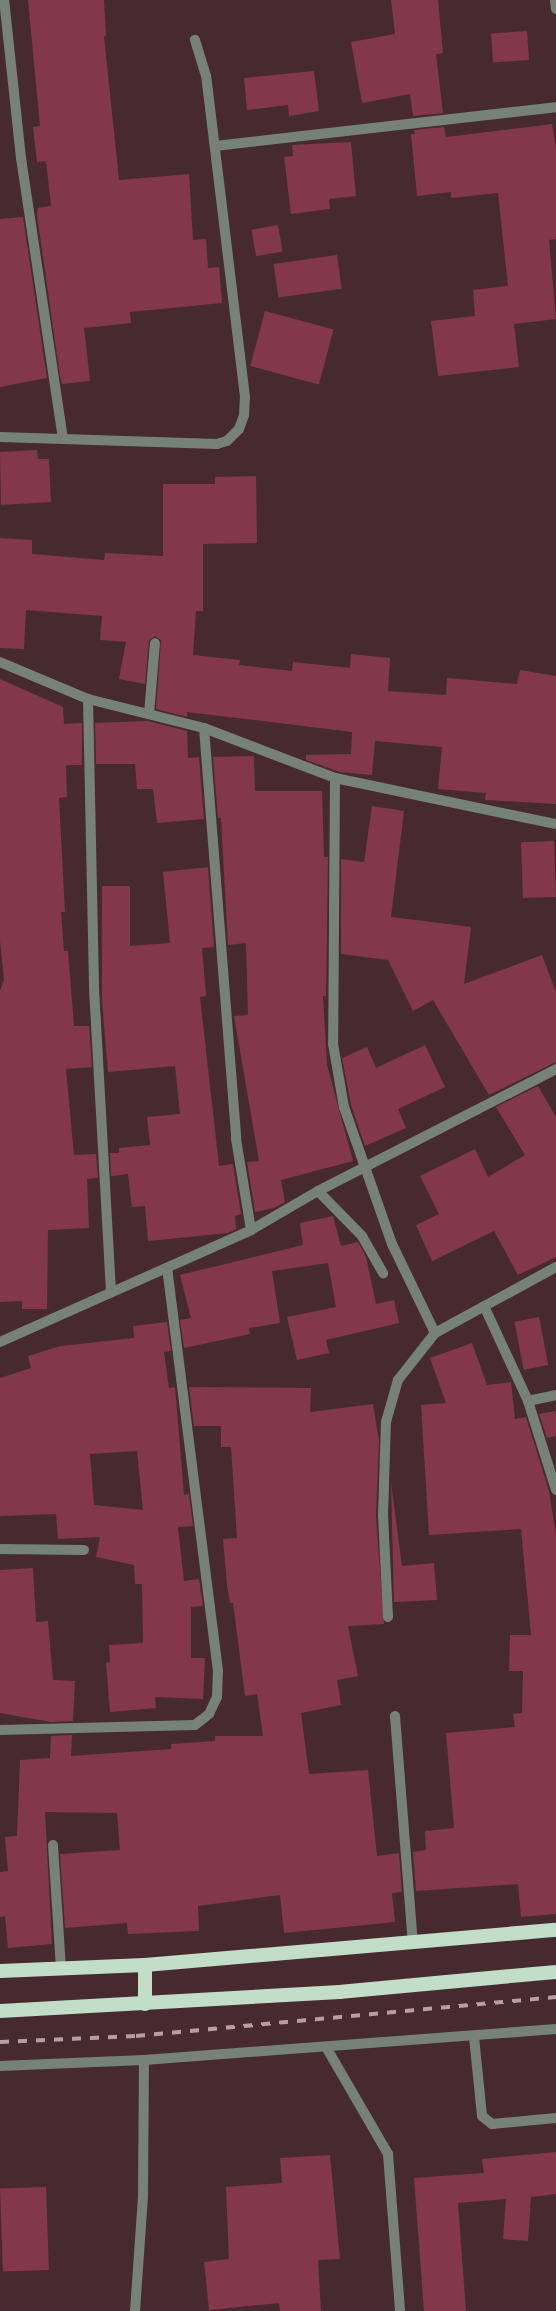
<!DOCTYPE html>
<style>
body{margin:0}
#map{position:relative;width:556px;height:2311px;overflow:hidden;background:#472a30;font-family:Ubuntu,sans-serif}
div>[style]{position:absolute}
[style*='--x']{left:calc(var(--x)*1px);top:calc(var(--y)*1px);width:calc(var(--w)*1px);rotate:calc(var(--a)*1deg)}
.building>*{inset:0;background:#82384a;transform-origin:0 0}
.service>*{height:10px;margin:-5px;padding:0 5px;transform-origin:5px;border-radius:5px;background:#768177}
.minor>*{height:10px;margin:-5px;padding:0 5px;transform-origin:5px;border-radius:5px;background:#768177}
.trunk>*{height:14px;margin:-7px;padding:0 7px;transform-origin:7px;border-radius:7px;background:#c3dec8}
.rail>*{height:4px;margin-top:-2px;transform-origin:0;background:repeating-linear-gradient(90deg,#b69fa3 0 9px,transparent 0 18px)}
span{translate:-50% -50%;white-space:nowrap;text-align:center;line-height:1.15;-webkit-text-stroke:4px #472a30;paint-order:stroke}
</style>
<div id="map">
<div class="building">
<div style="clip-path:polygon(28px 0,104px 0,106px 36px,104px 36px,119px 180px,189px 174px,193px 240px,206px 239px,208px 268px,219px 267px,222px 303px,130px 312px,131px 323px,84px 328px,90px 381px,62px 384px,60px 376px,37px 215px,38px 208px,51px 206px,46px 161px,37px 162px,33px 127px,40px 126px)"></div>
<div style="clip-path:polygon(391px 0,438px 0,443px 53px,436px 54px,443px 113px,413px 116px,410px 94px,362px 103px,351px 42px,395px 34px)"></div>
<div style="left:527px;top:31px;width:29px;height:36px;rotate:86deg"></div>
<div style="clip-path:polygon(314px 71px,319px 111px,289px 116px,288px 105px,247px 110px,244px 78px)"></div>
<div style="clip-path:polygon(552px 124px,556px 148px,556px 239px,549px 240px,556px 319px,514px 324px,519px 367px,438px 376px,431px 321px,475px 316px,473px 290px,508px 286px,498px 193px,451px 198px,451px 192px,417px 196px,411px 134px,415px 134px,414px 130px,444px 127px,446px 137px)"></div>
<div style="clip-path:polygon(351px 142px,356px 196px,329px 199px,330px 209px,291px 214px,284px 157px,293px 156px,292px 145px)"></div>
<div style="clip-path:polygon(23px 217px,47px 378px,0 387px,0 219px)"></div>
<div style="left:278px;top:225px;width:27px;height:27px;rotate:80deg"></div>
<div style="left:337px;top:255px;width:34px;height:64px;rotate:82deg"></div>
<div style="left:265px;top:311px;width:71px;height:57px;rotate:15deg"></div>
<div style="clip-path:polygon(37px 450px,38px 459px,49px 459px,51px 502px,1px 505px,0 452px)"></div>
<div style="clip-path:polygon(256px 476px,257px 543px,203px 544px,203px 611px,196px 611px,193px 655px,240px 660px,239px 665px,292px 671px,293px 662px,350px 668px,351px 654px,390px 658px,388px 691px,446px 695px,447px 678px,517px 684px,520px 670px,556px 676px,556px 804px,485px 800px,486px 793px,438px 789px,442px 747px,375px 741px,372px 775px,340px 772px,306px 760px,306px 755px,351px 754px,352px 732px,187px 712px,187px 717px,156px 709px,161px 640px,155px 636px,149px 640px,145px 684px,119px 679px,126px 642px,100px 640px,102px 616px,26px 610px,24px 649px,0 648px,0 538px,32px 540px,32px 554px,104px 560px,105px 553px,163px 556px,163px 484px,215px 484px,215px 477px)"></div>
<div style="clip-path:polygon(0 679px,63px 707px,64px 724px,82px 723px,82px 765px,66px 765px,67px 797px,59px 798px,65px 912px,61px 912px,64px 951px,68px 951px,74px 1026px,89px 1026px,92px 1067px,66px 1069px,74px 1155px,96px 1154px,98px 1178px,87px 1179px,89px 1228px,48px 1230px,47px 1309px,22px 1309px,22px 1301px,0 1302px,0 991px,4px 980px,0 941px)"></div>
<div style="clip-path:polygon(148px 721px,187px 731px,188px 758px,199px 757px,204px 819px,157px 823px,153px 789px,137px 789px,135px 764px,96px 764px,95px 723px)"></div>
<div style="clip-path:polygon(254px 756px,255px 791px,322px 791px,324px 857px,328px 857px,326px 996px,323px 996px,327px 1065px,353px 1161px,281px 1180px,285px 1202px,274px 1208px,255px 1212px,247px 1162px,259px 1161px,234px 1016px,248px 1015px,246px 943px,228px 945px,221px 818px,218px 818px,213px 757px)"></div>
<div style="clip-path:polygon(372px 806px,404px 811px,391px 917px,471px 927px,464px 984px,542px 955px,556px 992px,556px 1062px,489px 1095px,433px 1000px,413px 1011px,388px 960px,341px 954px,341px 859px,364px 862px)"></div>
<div style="left:554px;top:841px;width:56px;height:33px;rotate:88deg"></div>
<div style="clip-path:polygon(208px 867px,214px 947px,202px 948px,206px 996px,200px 997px,219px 1166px,233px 1164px,241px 1214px,235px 1216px,236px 1229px,228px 1233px,148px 1241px,145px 1206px,132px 1207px,128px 1174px,111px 1176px,110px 1153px,119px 1153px,119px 1148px,150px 1145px,147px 1117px,180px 1114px,175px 1066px,108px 1072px,102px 1001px,102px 886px,130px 886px,130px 946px,170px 943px,163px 872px)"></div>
<div style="clip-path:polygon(425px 1045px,445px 1087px,398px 1109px,406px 1128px,365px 1146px,351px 1105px,342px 1058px,367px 1047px,376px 1068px)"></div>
<div style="clip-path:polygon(538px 1086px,556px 1117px,556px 1257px,518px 1275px,494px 1231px,432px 1261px,416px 1225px,439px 1214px,420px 1176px,475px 1149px,488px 1177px,525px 1155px,496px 1107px)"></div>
<div style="clip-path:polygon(333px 1216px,341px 1246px,358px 1242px,366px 1257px,376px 1304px,394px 1300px,399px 1323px,326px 1340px,329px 1353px,297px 1360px,287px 1317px,336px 1307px,328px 1263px,272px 1271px,280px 1323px,249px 1328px,250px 1334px,184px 1348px,180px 1320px,191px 1318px,180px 1275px,303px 1245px,300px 1223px)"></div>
<div style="left:539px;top:1317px;width:49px;height:25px;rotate:79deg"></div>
<div style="clip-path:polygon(evenodd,167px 1322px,171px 1351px,164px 1352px,169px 1388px,175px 1387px,184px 1495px,189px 1494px,193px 1526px,178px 1527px,184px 1581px,199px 1579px,203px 1606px,191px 1607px,191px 1658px,205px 1658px,203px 1699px,155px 1697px,156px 1708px,110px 1712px,106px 1663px,110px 1662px,109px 1645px,143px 1643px,142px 1584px,135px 1584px,134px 1565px,96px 1557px,100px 1537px,58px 1539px,56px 1514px,0 1516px,0 1378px,31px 1368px,28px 1356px,61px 1346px,134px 1338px,133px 1326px,167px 1322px,137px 1451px,143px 1510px,94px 1505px,90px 1454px,137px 1451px)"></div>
<div style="clip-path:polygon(472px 1343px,487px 1385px,511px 1382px,515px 1419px,526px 1417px,549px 1491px,556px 1535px,556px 1914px,521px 1917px,518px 1884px,416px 1891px,413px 1852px,426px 1850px,425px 1831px,454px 1828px,446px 1733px,515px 1727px,513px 1714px,522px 1713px,523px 1671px,509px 1671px,510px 1635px,531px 1635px,521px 1529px,429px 1535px,421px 1405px,446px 1403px,430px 1358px)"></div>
<div style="clip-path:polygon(189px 1387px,311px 1388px,310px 1412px,373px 1404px,379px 1441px,376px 1516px,384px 1624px,348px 1626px,358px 1676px,337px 1680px,341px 1705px,301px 1713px,309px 1774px,368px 1770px,377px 1856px,399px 1853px,402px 1892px,392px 1893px,395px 1922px,284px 1933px,280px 1895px,198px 1906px,199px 1931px,128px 1934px,127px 1923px,65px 1928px,60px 1854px,120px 1850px,117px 1813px,45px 1812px,52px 1944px,8px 1948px,5px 1916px,0 1917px,0 1872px,8px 1871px,5px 1837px,17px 1836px,20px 1760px,50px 1758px,51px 1736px,72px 1735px,71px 1756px,171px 1749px,171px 1744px,215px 1741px,215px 1736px,263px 1736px,257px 1694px,245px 1696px,233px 1603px,230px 1603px,227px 1585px,223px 1539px,237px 1538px,231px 1447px,221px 1447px,221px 1426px,194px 1426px)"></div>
<div style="clip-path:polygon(556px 1411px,556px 1436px,547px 1438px,539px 1414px)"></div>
<div style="clip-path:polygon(391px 1482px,402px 1566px,434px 1563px,437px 1600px,394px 1602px)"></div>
<div style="clip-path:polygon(33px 1568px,36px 1622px,48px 1621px,53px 1680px,75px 1681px,73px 1721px,51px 1722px,0 1713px,0 1570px)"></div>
<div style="clip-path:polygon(556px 2152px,556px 2194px,531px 2197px,528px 2241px,503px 2239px,506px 2199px,458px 2203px,466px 2311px,424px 2311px,414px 2178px,484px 2173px,482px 2159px)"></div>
<div style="clip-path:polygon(330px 2155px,340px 2259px,318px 2260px,321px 2311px,280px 2311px,279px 2303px,209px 2310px,204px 2262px,229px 2259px,226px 2187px,282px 2183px,280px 2158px)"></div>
<div style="left:46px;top:2187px;width:83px;height:46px;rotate:88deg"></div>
</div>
<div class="service">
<div style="--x:149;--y:714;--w:71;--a:-85.2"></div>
<div style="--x:318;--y:1191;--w:63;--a:45.6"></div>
<div style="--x:362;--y:1236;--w:43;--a:60.4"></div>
<div style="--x:395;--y:1716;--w:228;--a:85.5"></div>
<div style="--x:53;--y:1845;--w:124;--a:86.3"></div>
<div style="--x:474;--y:2037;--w:79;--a:84.2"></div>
<div style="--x:482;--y:2116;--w:13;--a:39"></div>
<div style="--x:492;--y:2124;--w:64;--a:-5.4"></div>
<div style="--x:326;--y:2047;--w:124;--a:59.9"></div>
<div style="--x:388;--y:2154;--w:157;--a:85.6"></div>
<div style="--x:135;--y:2311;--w:115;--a:-86"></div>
<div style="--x:143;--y:2196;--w:136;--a:-89.6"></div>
</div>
<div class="minor">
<div style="--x:555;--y:0;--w:9;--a:84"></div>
<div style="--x:215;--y:146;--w:343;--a:-6.5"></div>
<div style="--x:0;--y:437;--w:63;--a:1.8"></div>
<div style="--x:63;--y:439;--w:284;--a:-98.5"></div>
<div style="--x:21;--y:158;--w:159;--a:-96.1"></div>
<div style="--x:63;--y:439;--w:154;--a:1.9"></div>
<div style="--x:217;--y:444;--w:10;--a:-17"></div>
<div style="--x:227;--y:441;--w:17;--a:-45"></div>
<div style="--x:239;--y:429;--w:15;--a:-70"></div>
<div style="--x:244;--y:415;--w:18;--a:-87"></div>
<div style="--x:245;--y:397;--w:323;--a:-96.9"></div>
<div style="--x:206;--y:76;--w:38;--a:-107"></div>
<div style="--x:0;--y:662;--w:95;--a:22.8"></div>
<div style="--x:88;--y:699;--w:120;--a:14"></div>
<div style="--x:204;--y:728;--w:140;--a:20.9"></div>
<div style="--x:335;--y:778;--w:226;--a:11.8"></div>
<div style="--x:88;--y:699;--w:289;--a:88.8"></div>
<div style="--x:94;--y:988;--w:305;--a:86.8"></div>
<div style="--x:204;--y:728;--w:412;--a:85.5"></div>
<div style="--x:236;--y:1139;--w:92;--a:80.6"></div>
<div style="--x:335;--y:778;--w:266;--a:90.4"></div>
<div style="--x:333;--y:1044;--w:64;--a:80.1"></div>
<div style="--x:344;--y:1107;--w:145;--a:70.7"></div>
<div style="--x:392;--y:1244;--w:99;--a:64.2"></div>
<div style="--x:435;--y:1333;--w:138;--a:-28.6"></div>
<div style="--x:484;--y:1306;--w:105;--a:65.1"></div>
<div style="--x:528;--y:1401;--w:93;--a:72.5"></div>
<div style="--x:0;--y:1342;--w:275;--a:-24"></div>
<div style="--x:251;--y:1230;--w:78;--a:-30.2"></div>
<div style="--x:318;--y:1191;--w:267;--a:-27.1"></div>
<div style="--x:528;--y:1401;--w:29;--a:-12"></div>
<div style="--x:0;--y:1549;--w:84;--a:0.7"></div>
<div style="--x:388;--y:1617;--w:101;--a:-92.8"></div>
<div style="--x:383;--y:1516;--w:94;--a:-88.2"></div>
<div style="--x:386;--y:1422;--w:44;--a:-74.1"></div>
<div style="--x:398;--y:1380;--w:60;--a:-51.8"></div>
<div style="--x:0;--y:1730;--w:195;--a:-1.5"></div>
<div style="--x:195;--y:1725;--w:18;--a:-38"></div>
<div style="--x:209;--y:1714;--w:19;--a:-65"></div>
<div style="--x:217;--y:1697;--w:26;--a:-88"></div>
<div style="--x:218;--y:1671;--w:406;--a:-97.2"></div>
<div style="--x:0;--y:2066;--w:144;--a:-2.4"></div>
<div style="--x:144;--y:2060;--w:413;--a:-4.3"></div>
</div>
<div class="trunk">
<div style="--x:0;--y:1971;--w:145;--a:-2.4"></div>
<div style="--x:145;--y:1965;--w:412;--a:-4.9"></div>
<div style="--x:145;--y:2004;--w:39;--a:-90"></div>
<div style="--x:0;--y:2011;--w:340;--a:-3.2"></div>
<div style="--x:339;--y:1992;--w:218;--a:-5.3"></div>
</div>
<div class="rail">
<div style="--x:0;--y:2042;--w:136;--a:-2.5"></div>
<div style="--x:136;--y:2036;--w:422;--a:-5.3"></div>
</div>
</div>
